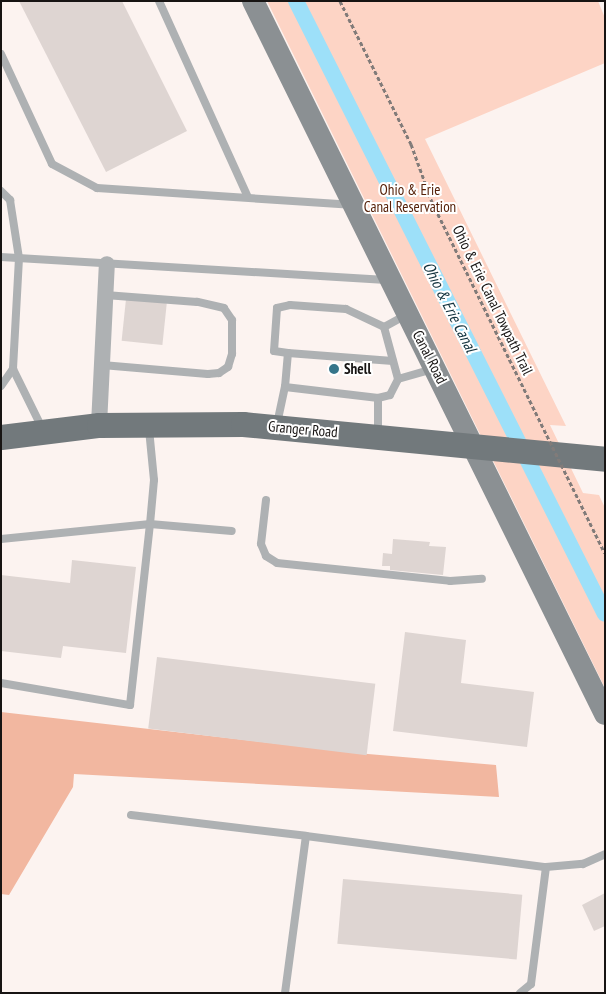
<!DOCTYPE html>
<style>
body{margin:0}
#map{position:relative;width:606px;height:994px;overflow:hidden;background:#fcf3f0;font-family:"PT Sans Narrow",sans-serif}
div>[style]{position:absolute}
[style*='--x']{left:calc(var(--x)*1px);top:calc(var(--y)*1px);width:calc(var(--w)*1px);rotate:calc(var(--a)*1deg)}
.green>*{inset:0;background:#fdd4c5}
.forest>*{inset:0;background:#f2b7a0}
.canal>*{height:16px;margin:-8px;padding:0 8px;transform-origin:8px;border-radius:8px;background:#9de0f9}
.building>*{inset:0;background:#ded5d2;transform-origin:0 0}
.path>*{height:3px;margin-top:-1.5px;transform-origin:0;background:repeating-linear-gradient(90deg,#817b79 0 4px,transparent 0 6.5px)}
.lane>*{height:8px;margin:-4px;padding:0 4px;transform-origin:4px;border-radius:4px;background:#aeb1b3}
.street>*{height:16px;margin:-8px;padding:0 8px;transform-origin:8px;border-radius:8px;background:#aeb1b3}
.secondary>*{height:22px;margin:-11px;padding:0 11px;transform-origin:11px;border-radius:11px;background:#8b9093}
.primary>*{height:25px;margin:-12.5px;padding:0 12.5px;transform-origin:12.5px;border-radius:12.5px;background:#72797c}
.path-bridge>*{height:3px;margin-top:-1.5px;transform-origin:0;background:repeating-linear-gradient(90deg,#817b79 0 4px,transparent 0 6.5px)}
.dots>*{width:14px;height:14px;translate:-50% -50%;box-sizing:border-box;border:2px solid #fff;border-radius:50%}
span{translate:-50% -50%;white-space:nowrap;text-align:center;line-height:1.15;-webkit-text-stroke:4px #fff;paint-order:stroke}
.park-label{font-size:15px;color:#56220a}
.street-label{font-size:15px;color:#171413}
.poi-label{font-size:15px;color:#171413;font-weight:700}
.left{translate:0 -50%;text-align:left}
.water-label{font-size:16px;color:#12323d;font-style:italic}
.frame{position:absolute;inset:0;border:2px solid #171413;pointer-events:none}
</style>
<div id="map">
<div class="green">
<div style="clip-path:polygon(267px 1px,598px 1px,605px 18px,605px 63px,425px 139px,566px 426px,550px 425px,583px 493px,599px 495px,605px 508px,605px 688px)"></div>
</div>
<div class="forest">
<div style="clip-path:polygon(1px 712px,368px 754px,496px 765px,499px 797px,74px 774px,73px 787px,9px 895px,1px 894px)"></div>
</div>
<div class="canal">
<div style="--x:296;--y:1;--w:686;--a:63.25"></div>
</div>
<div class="building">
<div style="clip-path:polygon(19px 1px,122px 1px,187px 131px,106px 172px)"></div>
<div style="left:126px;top:299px;width:41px;height:42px;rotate:6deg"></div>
<div style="clip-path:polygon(393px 539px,430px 542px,429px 546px,446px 547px,443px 575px,390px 570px,390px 566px,382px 566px,383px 553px,392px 554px)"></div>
<div style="clip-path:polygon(72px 560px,136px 567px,126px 653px,63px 646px,61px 658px,1px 651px,1px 575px,70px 583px)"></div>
<div style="clip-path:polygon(405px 632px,466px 640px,461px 683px,534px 692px,527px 747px,393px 731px)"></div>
<div style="left:157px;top:657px;width:220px;height:72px;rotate:7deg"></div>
<div style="left:343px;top:879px;width:180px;height:65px;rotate:5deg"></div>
<div style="clip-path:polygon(605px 893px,605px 926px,594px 931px,582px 905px)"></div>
</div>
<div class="path">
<div style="--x:340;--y:1;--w:160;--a:63.6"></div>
<div style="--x:411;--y:144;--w:62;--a:70.1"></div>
</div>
<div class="lane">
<div style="--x:159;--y:1;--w:215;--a:65.6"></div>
<div style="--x:1;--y:54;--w:121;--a:65.1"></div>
<div style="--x:52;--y:164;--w:51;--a:28.1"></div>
<div style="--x:97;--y:188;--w:254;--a:3.8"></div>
<div style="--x:1;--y:191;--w:13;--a:45"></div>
<div style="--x:10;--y:200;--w:59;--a:81.2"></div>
<div style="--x:19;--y:258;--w:111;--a:93.1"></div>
<div style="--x:13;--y:369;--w:66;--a:63.8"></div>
<div style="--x:1;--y:257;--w:386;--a:3.4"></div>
<div style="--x:406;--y:315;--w:25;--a:151"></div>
<div style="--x:384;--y:327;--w:54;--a:74.9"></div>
<div style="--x:398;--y:379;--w:35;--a:-16"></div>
<div style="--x:288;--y:353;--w:105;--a:4.4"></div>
<div style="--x:102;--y:365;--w:106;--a:4.9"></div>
<div style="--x:208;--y:374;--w:11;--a:-5"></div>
<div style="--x:219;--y:373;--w:11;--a:-34"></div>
<div style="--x:228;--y:367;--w:14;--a:-73"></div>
<div style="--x:232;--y:354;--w:34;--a:-90"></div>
<div style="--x:232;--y:320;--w:14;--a:-124"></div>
<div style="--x:224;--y:308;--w:28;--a:-167"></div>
<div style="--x:197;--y:302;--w:92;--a:-175.6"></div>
<div style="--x:1;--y:386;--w:21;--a:-55"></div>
<div style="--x:285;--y:387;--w:34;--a:-85"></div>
<div style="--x:288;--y:353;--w:14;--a:-172"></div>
<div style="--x:274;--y:351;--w:43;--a:-86"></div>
<div style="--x:277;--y:308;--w:13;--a:-13"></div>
<div style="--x:290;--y:305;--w:56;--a:4.1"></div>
<div style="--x:346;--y:309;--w:42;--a:25.3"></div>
<div style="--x:277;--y:424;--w:38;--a:-78"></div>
<div style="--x:285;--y:387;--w:94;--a:6.7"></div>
<div style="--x:378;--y:398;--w:12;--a:-14"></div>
<div style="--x:390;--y:395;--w:18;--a:-63"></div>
<div style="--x:378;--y:434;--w:36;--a:-90"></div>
<div style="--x:266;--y:500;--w:44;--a:96.5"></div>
<div style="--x:261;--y:544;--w:13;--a:67"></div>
<div style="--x:266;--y:556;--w:13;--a:32"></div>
<div style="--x:277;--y:563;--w:174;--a:5.9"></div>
<div style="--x:450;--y:581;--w:32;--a:-4"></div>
<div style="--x:1;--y:539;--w:150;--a:-5.7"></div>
<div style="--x:150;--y:524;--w:44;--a:-84.8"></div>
<div style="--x:154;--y:480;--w:51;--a:-95.6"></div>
<div style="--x:1;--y:683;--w:131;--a:9.7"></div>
<div style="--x:130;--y:705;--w:182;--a:-83.7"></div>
<div style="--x:150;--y:524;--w:82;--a:4.9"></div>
<div style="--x:131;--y:815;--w:176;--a:6.8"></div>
<div style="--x:285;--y:993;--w:158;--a:-82.4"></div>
<div style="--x:306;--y:836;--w:242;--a:7.4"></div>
<div style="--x:546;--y:867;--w:37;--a:-5"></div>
<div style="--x:583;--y:864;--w:24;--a:-24"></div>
<div style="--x:520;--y:993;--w:14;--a:-39"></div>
<div style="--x:531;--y:984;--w:118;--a:-82.7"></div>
</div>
<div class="street">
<div style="--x:99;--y:425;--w:161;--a:-87.2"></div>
</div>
<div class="secondary">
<div style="--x:253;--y:1;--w:795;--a:63.72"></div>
</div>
<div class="primary">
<div style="--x:1;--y:437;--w:99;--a:-7"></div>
<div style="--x:99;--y:425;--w:144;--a:-0.4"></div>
<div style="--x:243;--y:424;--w:364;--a:5.5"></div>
</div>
<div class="path-bridge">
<div style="--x:432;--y:202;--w:391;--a:63.8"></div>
</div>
<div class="dots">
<div style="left:334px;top:369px;background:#36758a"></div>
</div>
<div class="park-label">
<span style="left:410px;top:198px">Ohio &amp; Erie<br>Canal Reservation</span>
</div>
<div class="street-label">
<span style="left:493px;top:300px;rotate:64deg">Ohio &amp; Erie Canal Towpath Trail</span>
<span style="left:430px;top:357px;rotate:63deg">Canal Road</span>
<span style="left:303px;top:429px;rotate:5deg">Granger Road</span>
</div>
<div class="poi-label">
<span class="left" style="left:344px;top:369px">Shell</span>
</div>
<div class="water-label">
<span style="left:450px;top:307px;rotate:63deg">Ohio &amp; Erie Canal</span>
</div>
<div class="frame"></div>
</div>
